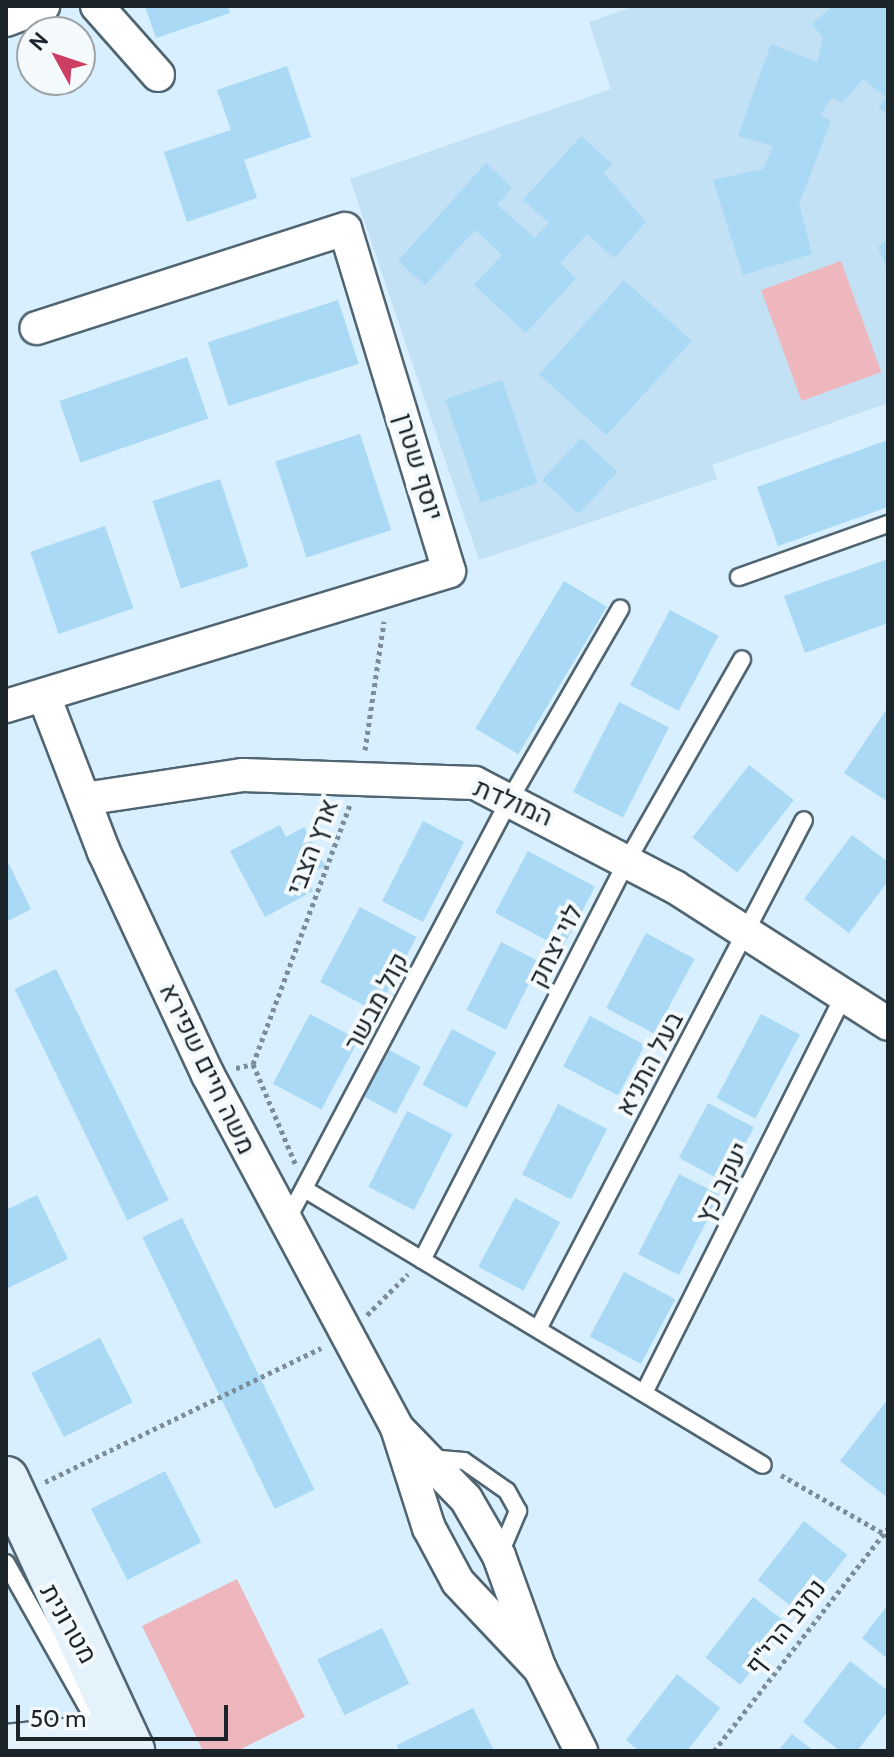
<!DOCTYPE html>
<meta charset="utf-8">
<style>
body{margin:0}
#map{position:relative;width:894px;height:1757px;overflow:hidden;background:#d7effe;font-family:Cabin,Heebo,sans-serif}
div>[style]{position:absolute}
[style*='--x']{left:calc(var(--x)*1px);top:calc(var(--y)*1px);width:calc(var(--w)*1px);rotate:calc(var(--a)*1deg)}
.built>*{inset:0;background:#c2e1f4}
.green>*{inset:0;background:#eeb7be;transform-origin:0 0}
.building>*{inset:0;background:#a9d9f5;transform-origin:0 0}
.path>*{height:5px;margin-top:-2.5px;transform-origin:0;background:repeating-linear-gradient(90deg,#7d8d98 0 4px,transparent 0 8px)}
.roads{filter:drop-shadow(2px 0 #506571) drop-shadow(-2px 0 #506571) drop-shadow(0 2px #506571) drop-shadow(0 -2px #506571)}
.lane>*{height:16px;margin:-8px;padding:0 8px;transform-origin:8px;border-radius:8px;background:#fff}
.street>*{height:32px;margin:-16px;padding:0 16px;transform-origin:16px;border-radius:16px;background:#fff}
.secondary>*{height:44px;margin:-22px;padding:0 22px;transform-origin:22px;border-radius:22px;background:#e3f2fb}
span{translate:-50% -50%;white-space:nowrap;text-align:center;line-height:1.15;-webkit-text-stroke:8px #f4f9fc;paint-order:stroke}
.street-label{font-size:26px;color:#1b2429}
.frame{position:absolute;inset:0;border:8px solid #1b2429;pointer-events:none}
.north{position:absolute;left:16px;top:16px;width:80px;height:80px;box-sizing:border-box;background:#f4f9fc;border:2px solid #9da4a8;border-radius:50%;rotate:310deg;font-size:22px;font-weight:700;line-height:32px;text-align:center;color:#1b2429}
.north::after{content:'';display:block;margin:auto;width:28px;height:36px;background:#cd3e63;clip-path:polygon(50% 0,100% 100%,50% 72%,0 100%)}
.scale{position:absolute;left:16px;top:1705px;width:212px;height:36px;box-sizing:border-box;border:4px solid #1b2429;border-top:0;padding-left:10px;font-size:24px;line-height:28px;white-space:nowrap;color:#1b2429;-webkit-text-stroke:6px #f4f9fc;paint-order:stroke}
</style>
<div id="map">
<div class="built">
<div style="clip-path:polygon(635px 6px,888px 6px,888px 403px,712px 465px,717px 479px,479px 560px,350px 179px,611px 89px,589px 22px)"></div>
</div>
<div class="green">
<div style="left:841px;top:261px;width:118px;height:85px;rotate:70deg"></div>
<div style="clip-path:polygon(237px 1579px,305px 1717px,237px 1751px,203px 1751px,142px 1626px)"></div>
</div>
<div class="building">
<div style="clip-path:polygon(145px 6px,228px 6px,230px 13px,156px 38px)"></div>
<div style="clip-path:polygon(833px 6px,888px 6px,888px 115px,879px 107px,886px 97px,863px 79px,842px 103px,832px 97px,820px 115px,831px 121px,799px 204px,812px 254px,743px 275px,713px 180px,763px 169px,773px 146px,738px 136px,771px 44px,817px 62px,823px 38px,812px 24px)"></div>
<div style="clip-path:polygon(287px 66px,311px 137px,244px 160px,257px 198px,187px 222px,164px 152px,231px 130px,217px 90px)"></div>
<div style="clip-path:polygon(581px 136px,612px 164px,604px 173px,646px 222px,614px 258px,587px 234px,560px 263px,576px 278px,526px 333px,474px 285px,502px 255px,475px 230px,425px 285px,398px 261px,486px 163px,512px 188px,497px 205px,535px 238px,549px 223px,523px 200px)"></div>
<div style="clip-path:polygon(888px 239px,888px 272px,878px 247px)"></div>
<div style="left:624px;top:280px;width:91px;height:127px;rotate:42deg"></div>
<div style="left:338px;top:300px;width:67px;height:137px;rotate:72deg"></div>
<div style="left:187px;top:357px;width:65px;height:135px;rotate:71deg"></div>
<div style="left:502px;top:380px;width:109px;height:60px;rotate:71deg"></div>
<div style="left:360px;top:434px;width:101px;height:89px;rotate:72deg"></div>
<div style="left:581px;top:438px;width:50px;height:57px;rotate:43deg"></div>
<div style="clip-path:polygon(888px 440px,888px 507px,778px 546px,757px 487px)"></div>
<div style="left:220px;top:479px;width:92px;height:71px;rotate:72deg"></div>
<div style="left:105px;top:526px;width:87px;height:79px;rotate:71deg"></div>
<div style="clip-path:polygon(888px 559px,888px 623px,805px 653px,784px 596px)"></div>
<div style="left:564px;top:581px;width:50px;height:172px;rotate:31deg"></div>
<div style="left:670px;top:610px;width:55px;height:85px;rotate:28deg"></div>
<div style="left:619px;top:702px;width:56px;height:101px;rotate:27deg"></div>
<div style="clip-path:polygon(888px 707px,888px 802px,844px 773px)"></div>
<div style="left:749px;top:765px;width:57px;height:92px;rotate:38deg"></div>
<div style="left:423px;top:821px;width:46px;height:90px;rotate:27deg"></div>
<div style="clip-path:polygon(280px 825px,286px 837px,304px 827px,325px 866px,305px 877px,313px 891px,265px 917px,230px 851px)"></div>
<div style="clip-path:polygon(852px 835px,888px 862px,888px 881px,849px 933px,804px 899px)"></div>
<div style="left:528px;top:851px;width:76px;height:70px;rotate:28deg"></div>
<div style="clip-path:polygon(9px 864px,31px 909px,6px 922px,6px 865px)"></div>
<div style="left:360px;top:907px;width:64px;height:85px;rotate:28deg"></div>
<div style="left:646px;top:933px;width:55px;height:85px;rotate:28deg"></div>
<div style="left:501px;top:942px;width:44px;height:76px;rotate:27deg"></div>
<div style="left:56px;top:969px;width:257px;height:46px;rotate:64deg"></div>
<div style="left:310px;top:1014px;width:55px;height:79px;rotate:28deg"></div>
<div style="left:761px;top:1014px;width:44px;height:95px;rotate:28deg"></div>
<div style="left:590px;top:1016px;width:62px;height:57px;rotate:28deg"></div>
<div style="left:452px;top:1029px;width:50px;height:63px;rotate:28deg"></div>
<div style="left:389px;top:1050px;width:36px;height:53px;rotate:28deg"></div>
<div style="left:708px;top:1103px;width:52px;height:62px;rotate:28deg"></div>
<div style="left:558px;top:1104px;width:55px;height:79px;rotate:27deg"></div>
<div style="left:407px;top:1111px;width:51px;height:85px;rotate:27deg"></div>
<div style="left:679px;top:1174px;width:46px;height:90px;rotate:27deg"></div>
<div style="clip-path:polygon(37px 1195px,68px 1259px,6px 1289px,6px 1210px)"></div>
<div style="left:515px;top:1198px;width:51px;height:78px;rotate:28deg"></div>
<div style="left:182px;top:1218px;width:302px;height:44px;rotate:64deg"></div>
<div style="left:624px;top:1272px;width:58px;height:73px;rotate:28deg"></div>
<div style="left:100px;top:1338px;width:72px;height:77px;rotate:63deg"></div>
<div style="clip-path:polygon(885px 1403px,888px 1406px,888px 1498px,840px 1461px)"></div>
<div style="left:165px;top:1471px;width:80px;height:83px;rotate:63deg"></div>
<div style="left:804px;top:1521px;width:55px;height:75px;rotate:38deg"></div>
<div style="left:753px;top:1597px;width:44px;height:77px;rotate:38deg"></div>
<div style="clip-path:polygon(888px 1605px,888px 1659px,862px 1638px)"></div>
<div style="left:382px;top:1628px;width:62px;height:72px;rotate:64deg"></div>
<div style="clip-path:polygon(850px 1661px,888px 1691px,888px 1711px,857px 1751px,840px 1751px,803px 1722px)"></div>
<div style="clip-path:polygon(677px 1674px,720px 1708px,687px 1751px,639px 1751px,626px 1740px)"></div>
<div style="clip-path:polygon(473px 1708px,494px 1751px,399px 1751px,397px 1745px)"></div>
<div style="clip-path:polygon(792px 1734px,814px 1751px,778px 1751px)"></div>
</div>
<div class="path">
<div style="--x:365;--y:750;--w:130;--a:-81.6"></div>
<div style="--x:253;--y:1064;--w:108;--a:67"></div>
<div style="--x:236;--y:1068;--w:17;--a:-13"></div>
<div style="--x:253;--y:1064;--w:277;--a:-69.5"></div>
<div style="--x:367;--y:1315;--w:58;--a:-45"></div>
<div style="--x:781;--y:1475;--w:123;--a:29.7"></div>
<div style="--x:45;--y:1482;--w:307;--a:-25.9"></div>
<div style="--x:714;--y:1751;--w:283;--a:-52"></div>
</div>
<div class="roads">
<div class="lane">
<div style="--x:739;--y:577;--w:158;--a:-19.6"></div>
<div style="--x:306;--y:1190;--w:533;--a:31.04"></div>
<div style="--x:285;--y:1224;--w:481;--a:-62.1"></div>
<div style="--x:510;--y:799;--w:220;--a:-59.9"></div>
<div style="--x:422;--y:1260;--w:449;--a:-62.8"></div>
<div style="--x:627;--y:861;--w:232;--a:-60.3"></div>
<div style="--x:538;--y:1329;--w:574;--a:-62.41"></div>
<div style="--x:644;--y:1393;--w:445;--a:-63.3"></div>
<div style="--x:429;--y:1458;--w:35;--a:5"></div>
<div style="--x:464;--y:1461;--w:52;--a:34.9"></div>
<div style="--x:507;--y:1491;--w:23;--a:61"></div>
<div style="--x:518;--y:1511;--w:49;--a:112.9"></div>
<div style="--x:6;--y:1563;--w:181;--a:60.6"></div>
</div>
<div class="street">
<div style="--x:97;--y:6;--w:92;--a:48.5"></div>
<div style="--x:6;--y:20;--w:40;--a:-21"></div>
<div style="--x:44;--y:696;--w:167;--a:69"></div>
<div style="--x:104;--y:852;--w:246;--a:65"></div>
<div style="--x:208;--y:1075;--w:400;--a:61.8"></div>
<div style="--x:397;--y:1428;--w:105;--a:72.3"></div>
<div style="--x:429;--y:1528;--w:61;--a:61.8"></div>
<div style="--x:458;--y:1582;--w:120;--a:46.7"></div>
<div style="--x:6;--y:706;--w:463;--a:-16.9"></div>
<div style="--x:449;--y:571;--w:357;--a:-106.9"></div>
<div style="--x:345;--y:229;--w:324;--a:162.2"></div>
<div style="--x:84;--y:799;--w:161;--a:-8.6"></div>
<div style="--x:243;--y:775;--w:232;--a:2"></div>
<div style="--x:475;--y:783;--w:225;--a:27.5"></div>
<div style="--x:675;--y:887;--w:253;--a:32.7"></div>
<div style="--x:399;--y:1430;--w:96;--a:45.8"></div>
<div style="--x:466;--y:1499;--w:66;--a:59.9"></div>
<div style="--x:499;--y:1556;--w:120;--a:70.1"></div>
<div style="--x:540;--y:1669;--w:92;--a:63.4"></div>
</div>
<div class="secondary">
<div style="--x:6;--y:1479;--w:300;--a:65.1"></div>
<div style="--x:6;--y:1747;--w:119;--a:-5.8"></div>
</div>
</div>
<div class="street-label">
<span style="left:418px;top:467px;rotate:73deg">יוסף שטרן</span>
<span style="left:513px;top:803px;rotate:23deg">המולדת</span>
<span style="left:313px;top:847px;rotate:-69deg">ארץ הצבי</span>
<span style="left:556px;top:946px;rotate:-63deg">לוי יצחק</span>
<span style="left:377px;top:1002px;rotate:-62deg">קול מבשר</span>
<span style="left:650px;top:1064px;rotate:-62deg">בעל התניא</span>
<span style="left:207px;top:1069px;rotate:64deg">משה חיים שפירא</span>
<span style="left:723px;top:1183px;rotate:-63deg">יעקב כץ</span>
<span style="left:68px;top:1624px;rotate:60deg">מטרונית</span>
<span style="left:786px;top:1627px;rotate:-52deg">נתיב הרי"ף</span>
</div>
<div class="frame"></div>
<div class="north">N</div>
<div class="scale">50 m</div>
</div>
